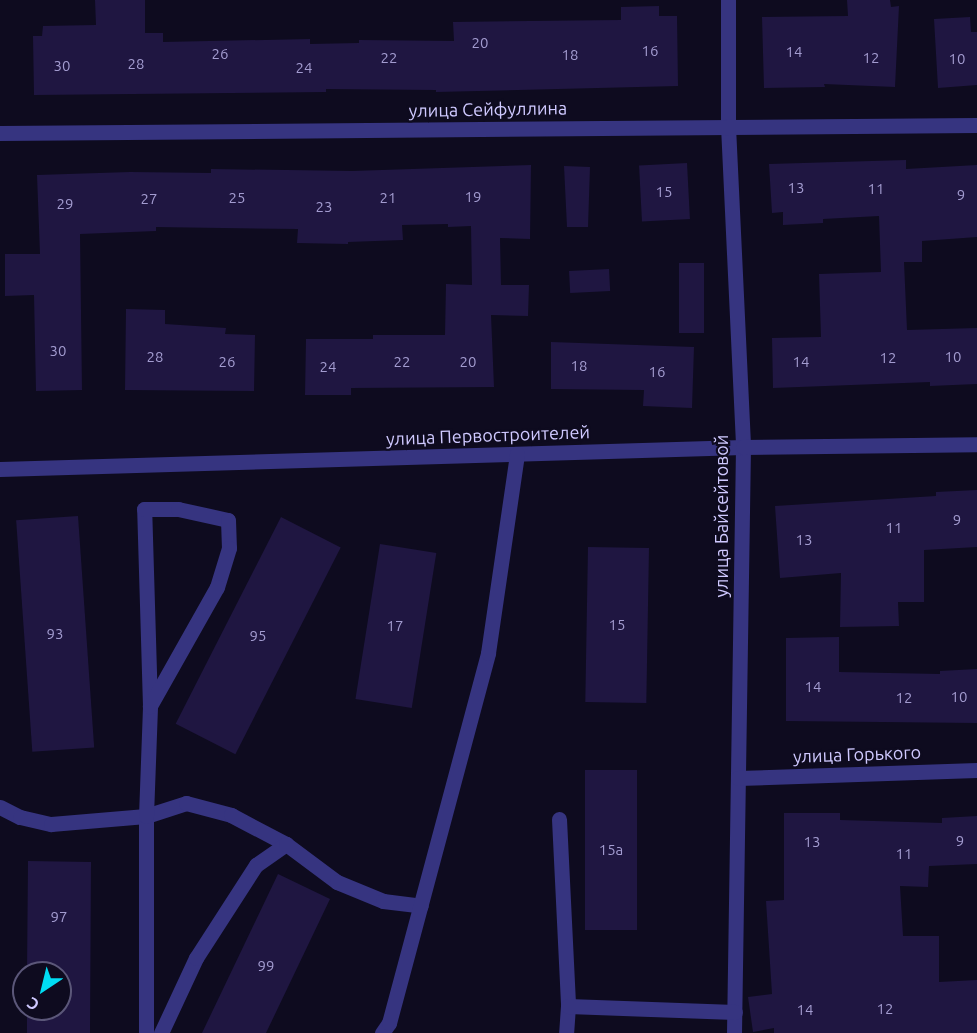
<!DOCTYPE html>
<meta charset="utf-8">
<style>
body{margin:0}
#map{position:relative;width:977px;height:1033px;overflow:hidden;background:#0e0b1f;font-family:Ubuntu,sans-serif}
div>[style]{position:absolute}
[style*='--x']{left:calc(var(--x)*1px);top:calc(var(--y)*1px);width:calc(var(--w)*1px);rotate:calc(var(--a)*1deg)}
.building>*{inset:0;background:#1f1641;transform-origin:0 0}
.minor>*{height:15px;margin:-7.5px;padding:0 7.5px;transform-origin:7.5px;border-radius:7.5px;background:#363480}
span{translate:-50% -50%;white-space:nowrap;text-align:center;line-height:1.15;-webkit-text-stroke:4.5px #0e0b1f;paint-order:stroke}
.number-label{font-size:15px;color:#a39cd0}
.number-label span{-webkit-text-stroke-width:0}
.street-label{font-size:18px;color:#cfc9ff}
.north{position:absolute;left:12px;top:961px;width:60px;height:60px;box-sizing:border-box;background:#0e0b1f;border:2px solid #5b5779;border-radius:50%;rotate:215deg;font-size:16px;font-weight:700;line-height:24px;text-align:center;color:#cfc9ff}
.north::after{content:'';display:block;margin:auto;width:21px;height:27px;background:#00ddf4;clip-path:polygon(50% 0,100% 100%,50% 72%,0 100%)}
</style>
<div id="map">
<div class="building">
<div style="clip-path:polygon(95px 0,145px 0,145px 33px,163px 33px,163px 42px,310px 39px,310px 44px,359px 43px,359px 40px,454px 41px,453px 22px,621px 20px,621px 7px,659px 6px,659px 16px,677px 16px,678px 86px,436px 92px,436px 90px,326px 89px,326px 92px,34px 95px,33px 36px,42px 36px,43px 26px,96px 25px)"></div>
<div style="clip-path:polygon(847px 0,890px 0,891px 7px,899px 6px,895px 87px,824px 84px,825px 87px,764px 88px,762px 17px,848px 16px)"></div>
<div style="clip-path:polygon(970px 17px,971px 32px,977px 32px,977px 85px,938px 88px,934px 19px)"></div>
<div style="clip-path:polygon(906px 160px,906px 169px,977px 165px,977px 237px,922px 241px,922px 262px,904px 262px,907px 330px,977px 328px,977px 384px,930px 386px,930px 382px,773px 388px,772px 338px,821px 337px,819px 274px,881px 272px,879px 216px,823px 219px,823px 223px,783px 225px,783px 212px,772px 213px,769px 164px)"></div>
<div style="left:687px;top:163px;width:56px;height:48px;rotate:87deg"></div>
<div style="clip-path:polygon(531px 165px,530px 239px,500px 238px,501px 285px,529px 285px,528px 316px,491px 315px,494px 387px,351px 388px,351px 395px,305px 395px,306px 339px,373px 339px,373px 335px,445px 335px,446px 284px,472px 285px,471px 226px,448px 227px,448px 224px,402px 225px,403px 240px,348px 242px,348px 244px,297px 243px,298px 229px,156px 227px,156px 231px,80px 234px,82px 390px,36px 391px,34px 295px,5px 296px,5px 254px,40px 254px,37px 175px,130px 172px,211px 173px,211px 169px,352px 171px)"></div>
<div style="clip-path:polygon(564px 166px,590px 167px,588px 227px,567px 227px)"></div>
<div style="left:704px;top:263px;width:70px;height:25px;rotate:90deg"></div>
<div style="left:609px;top:269px;width:22px;height:40px;rotate:87deg"></div>
<div style="clip-path:polygon(126px 309px,165px 310px,165px 324px,226px 328px,225px 334px,255px 335px,254px 391px,125px 390px)"></div>
<div style="clip-path:polygon(551px 342px,694px 347px,692px 408px,643px 406px,644px 390px,551px 389px)"></div>
<div style="clip-path:polygon(977px 490px,977px 547px,924px 550px,924px 602px,898px 602px,899px 626px,840px 627px,841px 573px,780px 578px,775px 506px,936px 496px,936px 492px)"></div>
<div style="left:78px;top:516px;width:232px;height:62px;rotate:86deg"></div>
<div style="left:281px;top:517px;width:67px;height:232px;rotate:27deg"></div>
<div style="left:380px;top:544px;width:57px;height:157px;rotate:9deg"></div>
<div style="left:588px;top:547px;width:61px;height:155px;rotate:1deg"></div>
<div style="clip-path:polygon(839px 637px,839px 672px,940px 674px,940px 671px,977px 669px,977px 723px,786px 721px,786px 638px)"></div>
<div style="left:585px;top:770px;width:52px;height:160px"></div>
<div style="clip-path:polygon(784px 813px,840px 813px,840px 820px,942px 823px,942px 818px,977px 816px,977px 864px,929px 866px,928px 887px,900px 886px,903px 936px,939px 936px,939px 982px,977px 980px,977px 1033px,774px 1033px,774px 1028px,753px 1032px,748px 997px,772px 994px,766px 901px,784px 900px)"></div>
<div style="clip-path:polygon(28px 861px,91px 862px,90px 1033px,27px 1033px,27px 1009px,60px 1009px,60px 973px,27px 973px)"></div>
<div style="clip-path:polygon(278px 874px,330px 899px,266px 1033px,202px 1033px)"></div>
</div>
<div class="minor">
<div style="--x:728;--y:0;--w:126;--a:90"></div>
<div style="--x:728;--y:126;--w:321;--a:87.3"></div>
<div style="--x:743;--y:447;--w:586;--a:90.88"></div>
<div style="--x:0;--y:133;--w:977;--a:-0.47"></div>
<div style="--x:0;--y:469;--w:743;--a:-1.7"></div>
<div style="--x:743;--y:447;--w:234;--a:-0.7"></div>
<div style="--x:738;--y:778;--w:239;--a:-1.9"></div>
<div style="--x:0;--y:807;--w:22;--a:27"></div>
<div style="--x:20;--y:817;--w:32;--a:13"></div>
<div style="--x:51;--y:824;--w:95;--a:-4.8"></div>
<div style="--x:146;--y:816;--w:42;--a:-18"></div>
<div style="--x:186;--y:803;--w:47;--a:14.9"></div>
<div style="--x:231;--y:815;--w:62;--a:27.8"></div>
<div style="--x:559;--y:819;--w:187;--a:87.2"></div>
<div style="--x:568;--y:1006;--w:27;--a:94"></div>
<div style="--x:568;--y:1006;--w:167;--a:2.1"></div>
<div style="--x:146;--y:1033;--w:217;--a:-90"></div>
<div style="--x:146;--y:816;--w:110;--a:-87.9"></div>
<div style="--x:150;--y:706;--w:197;--a:-91.7"></div>
<div style="--x:144;--y:509;--w:34;--a:0"></div>
<div style="--x:178;--y:509;--w:51;--a:12.4"></div>
<div style="--x:228;--y:520;--w:28;--a:88"></div>
<div style="--x:229;--y:548;--w:41;--a:107.1"></div>
<div style="--x:217;--y:587;--w:137;--a:119.4"></div>
<div style="--x:161;--y:1033;--w:83;--a:-65"></div>
<div style="--x:196;--y:958;--w:111;--a:-57.2"></div>
<div style="--x:256;--y:865;--w:37;--a:-35"></div>
<div style="--x:286;--y:844;--w:64;--a:36.7"></div>
<div style="--x:337;--y:882;--w:50;--a:22.4"></div>
<div style="--x:383;--y:901;--w:38;--a:7"></div>
<div style="--x:382;--y:1033;--w:12;--a:-55"></div>
<div style="--x:389;--y:1023;--w:383;--a:-75"></div>
<div style="--x:488;--y:653;--w:201;--a:-81.7"></div>
</div>
<div class="number-label">
<span style="left:480px;top:43px">20</span>
<span style="left:650px;top:51px">16</span>
<span style="left:794px;top:52px">14</span>
<span style="left:220px;top:54px">26</span>
<span style="left:570px;top:55px">18</span>
<span style="left:389px;top:58px">22</span>
<span style="left:871px;top:58px">12</span>
<span style="left:957px;top:59px">10</span>
<span style="left:136px;top:64px">28</span>
<span style="left:62px;top:66px">30</span>
<span style="left:304px;top:68px">24</span>
<span style="left:796px;top:188px">13</span>
<span style="left:876px;top:189px">11</span>
<span style="left:664px;top:192px">15</span>
<span style="left:961px;top:195px">9</span>
<span style="left:473px;top:197px">19</span>
<span style="left:237px;top:198px">25</span>
<span style="left:388px;top:198px">21</span>
<span style="left:149px;top:199px">27</span>
<span style="left:65px;top:204px">29</span>
<span style="left:324px;top:207px">23</span>
<span style="left:58px;top:351px">30</span>
<span style="left:155px;top:357px">28</span>
<span style="left:953px;top:357px">10</span>
<span style="left:888px;top:358px">12</span>
<span style="left:227px;top:362px">26</span>
<span style="left:402px;top:362px">22</span>
<span style="left:468px;top:362px">20</span>
<span style="left:801px;top:362px">14</span>
<span style="left:579px;top:366px">18</span>
<span style="left:328px;top:367px">24</span>
<span style="left:657px;top:372px">16</span>
<span style="left:957px;top:520px">9</span>
<span style="left:894px;top:528px">11</span>
<span style="left:804px;top:540px">13</span>
<span style="left:617px;top:625px">15</span>
<span style="left:395px;top:626px">17</span>
<span style="left:55px;top:634px">93</span>
<span style="left:258px;top:636px">95</span>
<span style="left:813px;top:687px">14</span>
<span style="left:959px;top:697px">10</span>
<span style="left:904px;top:698px">12</span>
<span style="left:960px;top:841px">9</span>
<span style="left:812px;top:842px">13</span>
<span style="left:611px;top:850px">15а</span>
<span style="left:904px;top:854px">11</span>
<span style="left:59px;top:917px">97</span>
<span style="left:266px;top:966px">99</span>
<span style="left:885px;top:1009px">12</span>
<span style="left:805px;top:1010px">14</span>
</div>
<div class="street-label">
<span style="left:488px;top:109px;rotate:-1deg">улица Сейфуллина</span>
<span style="left:488px;top:435px;rotate:-2deg">улица Первостроителей</span>
<span style="left:721px;top:516px;rotate:-90deg">улица Байсейтовой</span>
<span style="left:857px;top:754px;rotate:-2deg">улица Горького</span>
</div>
<div class="north">С</div>
</div>
